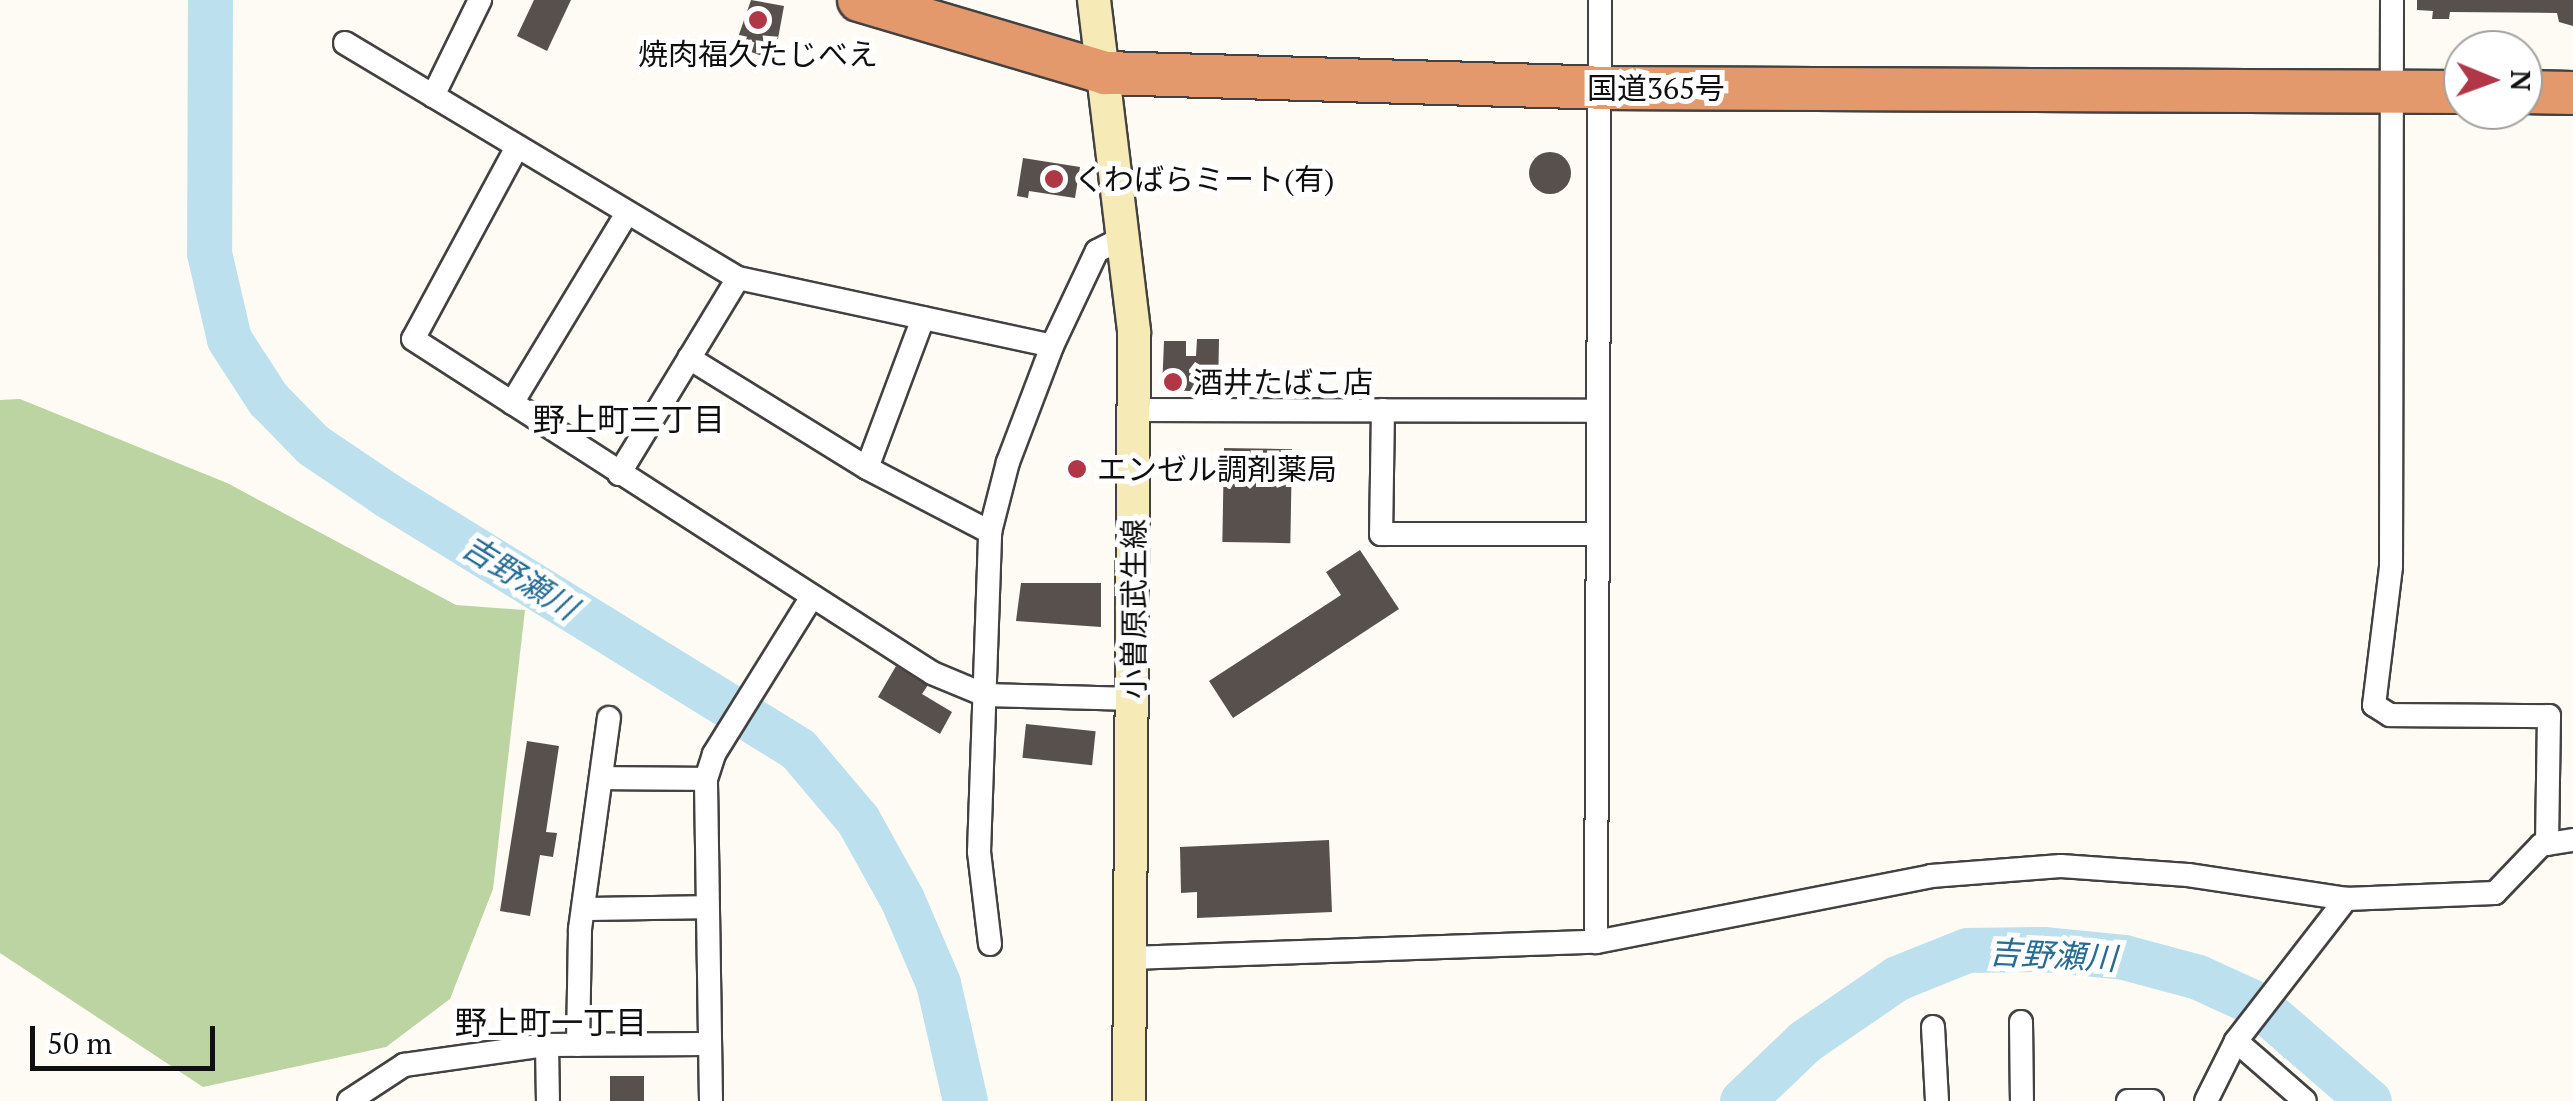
<!DOCTYPE html>
<meta charset="utf-8">
<style>
body{margin:0}
#map{position:relative;width:2573px;height:1101px;overflow:hidden;background:#fdfbf3;font-family:"PT Serif","Noto Sans JP",serif}
div>[style]{position:absolute}
[style*='--x']{left:calc(var(--x)*1px);top:calc(var(--y)*1px);width:calc(var(--w)*1px);rotate:calc(var(--a)*1deg)}
.forest>*{inset:0;background:#bbd4a1}
.river>*{height:45px;margin:-22.5px;padding:0 22.5px;transform-origin:22.5px;border-radius:22.5px;background:#bde0ef}
.building>*{inset:0;background:#57504d;transform-origin:0 0}
.round{border-radius:50%}
.roads{filter:drop-shadow(2px 0 #424242) drop-shadow(-2px 0 #424242) drop-shadow(0 2px #424242) drop-shadow(0 -2px #424242)}
.street>*{height:22px;margin:-11px;padding:0 11px;transform-origin:11px;border-radius:11px;background:#fff}
.secondary>*{height:32px;margin:-16px;padding:0 16px;transform-origin:16px;border-radius:16px;background:#f6eab6}
.highway>*{height:42px;margin:-21px;padding:0 21px;transform-origin:21px;border-radius:21px;background:#e3996b}
.dots>*{width:28px;height:28px;translate:-50% -50%;box-sizing:border-box;border:5px solid #fff;border-radius:50%}
span{translate:-50% -50%;white-space:nowrap;text-align:center;line-height:1.15;-webkit-text-stroke:10px #fff;paint-order:stroke}
.poi-label{font-size:30px;color:#0f0f0f}
.left{translate:0 -50%;text-align:left}
.street-label{font-size:30px;color:#0f0f0f}
.neighbourhood-label{font-size:32px;color:#0f0f0f}
.water-label{font-size:32px;color:#266c93;font-style:italic}
.north{position:absolute;left:2443px;top:30px;width:100px;height:100px;box-sizing:border-box;background:#fff;border:2px solid #9f9f9f;border-radius:50%;rotate:91deg;font-size:28px;font-weight:700;line-height:40px;text-align:center;color:#0f0f0f}
.north::after{content:'';display:block;margin:auto;width:35px;height:45px;background:#b03746;clip-path:polygon(50% 0,100% 100%,50% 72%,0 100%)}
.scale{position:absolute;left:30px;top:1026px;width:185px;height:45px;box-sizing:border-box;border:5px solid #0f0f0f;border-top:0;padding-left:12px;font-size:30px;line-height:35px;white-space:nowrap;color:#0f0f0f;-webkit-text-stroke:8px #fff;paint-order:stroke}
</style>
<div id="map">
<div class="forest">
<div style="clip-path:polygon(20px 399px,227px 483px,456px 605px,525px 610px,493px 889px,450px 999px,386px 1047px,203px 1087px,0 953px,0 400px)"></div>
</div>
<div class="river">
<div style="--x:210;--y:0;--w:253;--a:90.2"></div>
<div style="--x:209;--y:253;--w:88;--a:76.9"></div>
<div style="--x:229;--y:339;--w:72;--a:57"></div>
<div style="--x:268;--y:399;--w:64;--a:45.6"></div>
<div style="--x:313;--y:445;--w:89;--a:34"></div>
<div style="--x:387;--y:495;--w:483;--a:31.7"></div>
<div style="--x:798;--y:749;--w:93;--a:49.8"></div>
<div style="--x:858;--y:820;--w:90;--a:60.9"></div>
<div style="--x:902;--y:899;--w:91;--a:66.8"></div>
<div style="--x:938;--y:983;--w:121;--a:77.1"></div>
<div style="--x:1742;--y:1101;--w:87;--a:-43.6"></div>
<div style="--x:1805;--y:1041;--w:112;--a:-34.4"></div>
<div style="--x:1897;--y:978;--w:75;--a:-21.8"></div>
<div style="--x:1967;--y:950;--w:76;--a:-0.8"></div>
<div style="--x:2043;--y:949;--w:81;--a:5.6"></div>
<div style="--x:2124;--y:957;--w:77;--a:15.1"></div>
<div style="--x:2198;--y:977;--w:65;--a:24.6"></div>
<div style="--x:2257;--y:1004;--w:148;--a:40.9"></div>
</div>
<div class="building">
<div style="clip-path:polygon(534px 0,571px 0,547px 51px,517px 36px)"></div>
<div style="clip-path:polygon(751px 0,784px 6px,777px 44px,771px 41px,765px 57px,735px 46px)"></div>
<div style="clip-path:polygon(2417px 0,2573px 0,2573px 26px,2559px 22px,2557px 13px,2450px 12px,2449px 19px,2432px 19px,2433px 11px,2417px 10px)"></div>
<div class="round" style="left:1529px;top:152px;width:42px;height:42px"></div>
<div style="clip-path:polygon(1023px 158px,1080px 167px,1075px 198px,1029px 191px,1028px 198px,1017px 196px)"></div>
<div style="clip-path:polygon(1197px 339px,1219px 339px,1218px 392px,1162px 390px,1164px 341px,1186px 341px,1186px 356px,1196px 356px)"></div>
<div style="left:1224px;top:448px;width:68px;height:94px;rotate:1deg"></div>
<div style="clip-path:polygon(1360px 550px,1399px 609px,1233px 718px,1209px 681px,1341px 595px,1326px 572px)"></div>
<div style="clip-path:polygon(1021px 583px,1101px 583px,1101px 627px,1016px 621px)"></div>
<div style="clip-path:polygon(896px 666px,928px 685px,922px 694px,952px 712px,940px 734px,878px 697px)"></div>
<div style="left:1026px;top:724px;width:70px;height:34px;rotate:6deg"></div>
<div style="clip-path:polygon(527px 741px,559px 746px,546px 832px,557px 833px,553px 857px,540px 855px,530px 916px,500px 911px)"></div>
<div style="clip-path:polygon(1329px 840px,1332px 912px,1197px 918px,1197px 892px,1181px 893px,1180px 847px)"></div>
<div style="left:644px;top:1076px;width:25px;height:34px;rotate:90deg"></div>
</div>
<div class="roads">
<div class="street">
<div style="--x:2392;--y:0;--w:567;--a:90.1"></div>
<div style="--x:2391;--y:567;--w:139;--a:97"></div>
<div style="--x:2374;--y:705;--w:19;--a:32"></div>
<div style="--x:2390;--y:715;--w:159;--a:0.4"></div>
<div style="--x:2549;--y:716;--w:128;--a:90.9"></div>
<div style="--x:345;--y:43;--w:458;--a:30.9"></div>
<div style="--x:738;--y:278;--w:321;--a:12.2"></div>
<div style="--x:1052;--y:346;--w:105;--a:-64.7"></div>
<div style="--x:1097;--y:251;--w:29;--a:-27"></div>
<div style="--x:433;--y:96;--w:107;--a:-63.9"></div>
<div style="--x:517;--y:147;--w:218;--a:118.4"></div>
<div style="--x:413;--y:339;--w:617;--a:32.76"></div>
<div style="--x:932;--y:673;--w:57;--a:22.5"></div>
<div style="--x:985;--y:695;--w:149;--a:1.5"></div>
<div style="--x:689;--y:358;--w:209;--a:31.7"></div>
<div style="--x:867;--y:468;--w:139;--a:27.5"></div>
<div style="--x:512;--y:403;--w:222;--a:-58.8"></div>
<div style="--x:1134;--y:410;--w:462;--a:0.1"></div>
<div style="--x:1383;--y:410;--w:124;--a:90.9"></div>
<div style="--x:1381;--y:534;--w:215;--a:0"></div>
<div style="--x:867;--y:468;--w:160;--a:-69.5"></div>
<div style="--x:619;--y:474;--w:229;--a:-58.7"></div>
<div style="--x:601;--y:778;--w:105;--a:0.5"></div>
<div style="--x:583;--y:909;--w:123;--a:-0.9"></div>
<div style="--x:1596;--y:942;--w:942;--a:-89.76"></div>
<div style="--x:990;--y:944;--w:93;--a:-96.8"></div>
<div style="--x:979;--y:852;--w:320;--a:-88"></div>
<div style="--x:990;--y:532;--w:72;--a:-75.6"></div>
<div style="--x:1008;--y:462;--w:124;--a:-69.2"></div>
<div style="--x:1127;--y:958;--w:469;--a:-2"></div>
<div style="--x:1596;--y:942;--w:341;--a:-11.1"></div>
<div style="--x:1931;--y:876;--w:130;--a:-4.4"></div>
<div style="--x:2061;--y:866;--w:127;--a:4.1"></div>
<div style="--x:2188;--y:875;--w:160;--a:8.6"></div>
<div style="--x:2021;--y:1022;--w:79;--a:89.3"></div>
<div style="--x:1933;--y:1027;--w:74;--a:86.9"></div>
<div style="--x:2236;--y:1041;--w:91;--a:41"></div>
<div style="--x:547;--y:1045;--w:56;--a:89"></div>
<div style="--x:578;--y:1045;--w:116;--a:-89"></div>
<div style="--x:580;--y:929;--w:213;--a:-82.2"></div>
<div style="--x:349;--y:1101;--w:66;--a:-33.2"></div>
<div style="--x:404;--y:1065;--w:144;--a:-8"></div>
<div style="--x:547;--y:1045;--w:159;--a:-0.4"></div>
<div style="--x:711;--y:1101;--w:322;--a:-90.9"></div>
<div style="--x:706;--y:779;--w:26;--a:-72"></div>
<div style="--x:714;--y:754;--w:181;--a:-58.1"></div>
<div style="--x:2128;--y:1101;--w:24;--a:0"></div>
<div style="--x:2206;--y:1101;--w:67;--a:-63.4"></div>
<div style="--x:2236;--y:1041;--w:180;--a:-52.2"></div>
<div style="--x:2346;--y:899;--w:149;--a:-2.3"></div>
<div style="--x:2495;--y:893;--w:66;--a:-46.2"></div>
<div style="--x:2541;--y:845;--w:32;--a:-9"></div>
</div>
<div class="secondary">
<div style="--x:1094;--y:0;--w:334;--a:83.1"></div>
<div style="--x:1134;--y:332;--w:769;--a:90.37"></div>
</div>
<div class="highway">
<div style="--x:859;--y:0;--w:257;--a:16.5"></div>
<div style="--x:1105;--y:73;--w:493;--a:1.7"></div>
<div style="--x:1598;--y:88;--w:865;--a:0.26"></div>
<div style="--x:2523;--y:92;--w:50;--a:1.1"></div>
</div>
</div>
<div class="dots">
<div style="left:758px;top:20px;background:#b03746"></div>
<div style="left:1054px;top:179px;background:#b03746"></div>
<div style="left:1173px;top:382px;background:#b03746"></div>
<div style="left:1077px;top:469px;background:#b03746"></div>
</div>
<div class="poi-label">
<span style="left:758px;top:54px">焼肉福久たじべえ</span>
<span class="left" style="left:1074px;top:179px">くわばらミート(有)</span>
<span class="left" style="left:1193px;top:382px">酒井たばこ店</span>
<span class="left" style="left:1097px;top:469px">エンゼル調剤薬局</span>
</div>
<div class="street-label">
<span style="left:1656px;top:88px">国道365号</span>
<span style="left:1134px;top:609px;rotate:-90deg">小曽原武生線</span>
</div>
<div class="neighbourhood-label">
<span style="left:629px;top:419px">野上町三丁目</span>
<span style="left:551px;top:1022px">野上町一丁目</span>
</div>
<div class="water-label">
<span style="left:520px;top:577px;rotate:32deg">吉野瀬川</span>
<span style="left:2053px;top:955px;rotate:3deg">吉野瀬川</span>
</div>
<div class="north">N</div>
<div class="scale">50 m</div>
</div>
